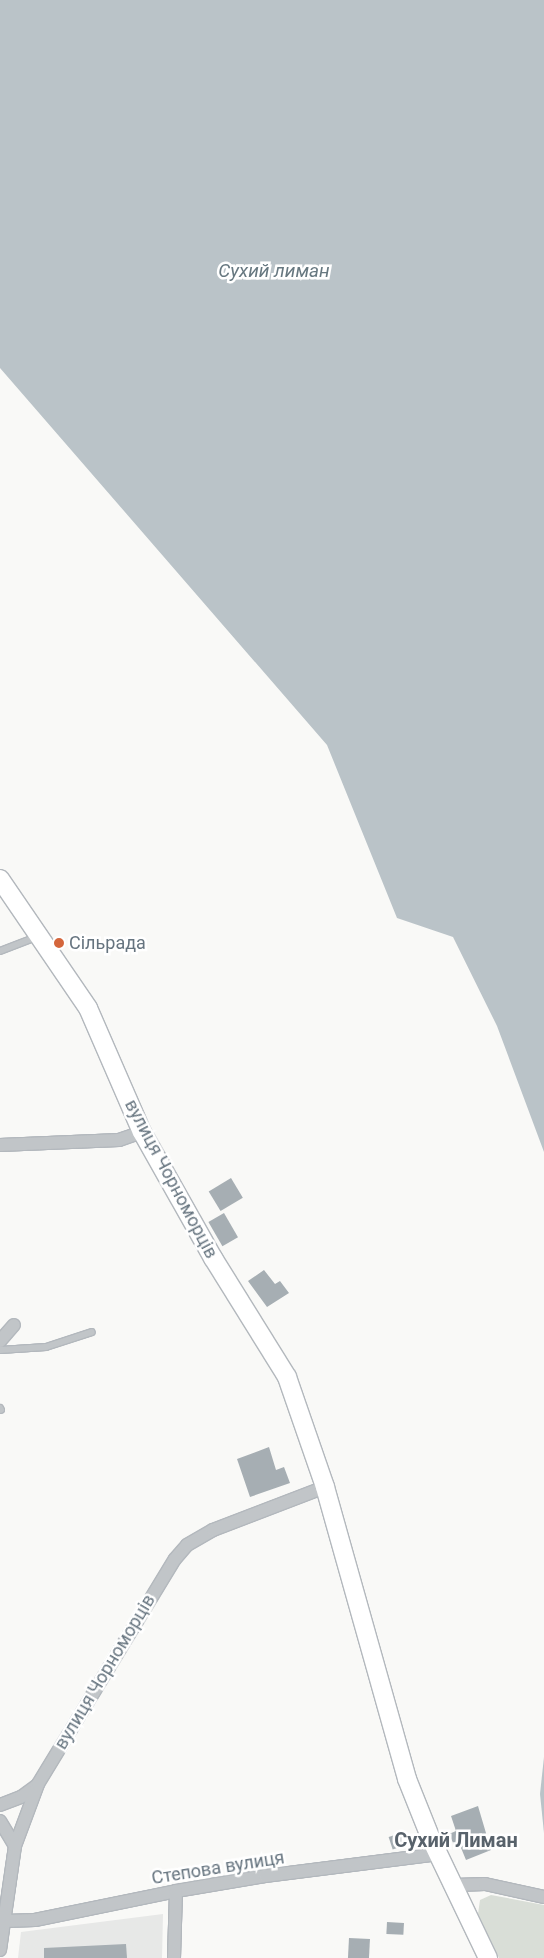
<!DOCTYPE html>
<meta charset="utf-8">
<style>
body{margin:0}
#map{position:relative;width:544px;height:1958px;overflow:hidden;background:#f9f9f7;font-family:Roboto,sans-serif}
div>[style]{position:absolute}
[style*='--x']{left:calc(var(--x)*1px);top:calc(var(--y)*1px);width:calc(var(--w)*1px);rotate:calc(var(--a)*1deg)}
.built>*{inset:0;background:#e7e8e7}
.green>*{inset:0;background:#d9ded7}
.water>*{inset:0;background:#bac3c8}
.building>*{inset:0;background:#a6aeb3;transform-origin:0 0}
.roads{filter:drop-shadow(1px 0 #b3b8bd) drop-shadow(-1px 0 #b3b8bd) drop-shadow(0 1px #b3b8bd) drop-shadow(0 -1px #b3b8bd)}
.lane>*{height:6px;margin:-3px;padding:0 3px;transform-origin:3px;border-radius:3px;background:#c1c5c8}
.street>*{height:12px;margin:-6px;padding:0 6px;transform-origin:6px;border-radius:6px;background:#c1c5c8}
.secondary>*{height:18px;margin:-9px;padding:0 9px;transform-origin:9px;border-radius:9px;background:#fff}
.dots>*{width:14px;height:14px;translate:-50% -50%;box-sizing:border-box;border:2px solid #fff;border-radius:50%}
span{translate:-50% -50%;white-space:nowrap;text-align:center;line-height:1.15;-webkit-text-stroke:5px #fff;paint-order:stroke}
.poi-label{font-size:18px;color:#66747f}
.left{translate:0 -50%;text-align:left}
.street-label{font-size:18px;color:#66747f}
.water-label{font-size:19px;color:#677880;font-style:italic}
.quarter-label{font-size:20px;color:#58626b;font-weight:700}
</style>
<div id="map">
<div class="built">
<div style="clip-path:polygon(163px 1914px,162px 1958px,18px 1958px,21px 1932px)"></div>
</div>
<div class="green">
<div style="clip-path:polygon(491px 1895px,544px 1905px,544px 1958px,499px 1958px,478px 1914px,480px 1900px)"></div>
</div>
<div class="water">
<div style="clip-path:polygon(0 0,544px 0,544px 1152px,497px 1026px,453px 937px,397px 918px,327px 745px,0 368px)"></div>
<div style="clip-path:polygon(544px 1757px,544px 1833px,540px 1794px)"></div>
</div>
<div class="building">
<div style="left:231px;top:1178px;width:23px;height:26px;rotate:59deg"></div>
<div style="left:224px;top:1213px;width:28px;height:18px;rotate:60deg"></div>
<div style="clip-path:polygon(264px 1270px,275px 1284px,280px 1281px,289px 1293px,267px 1307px,248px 1281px)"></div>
<div style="clip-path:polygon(269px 1447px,276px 1470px,284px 1467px,290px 1483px,250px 1497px,237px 1459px)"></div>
<div style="clip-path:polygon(478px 1806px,491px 1850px,466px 1860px,459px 1843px,454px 1845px,449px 1834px,456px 1831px,451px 1816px)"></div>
<div style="left:401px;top:1833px;width:13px;height:13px;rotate:72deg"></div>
<div style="left:387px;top:1922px;width:17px;height:12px;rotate:3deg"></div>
<div style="left:349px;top:1938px;width:21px;height:20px;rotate:3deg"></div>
<div style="clip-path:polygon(126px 1944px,127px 1958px,44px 1958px,44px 1948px)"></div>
</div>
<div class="roads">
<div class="lane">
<div style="--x:0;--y:951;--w:39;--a:-21"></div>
<div style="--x:0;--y:1350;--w:46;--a:-3.7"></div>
<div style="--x:46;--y:1347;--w:48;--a:-18.1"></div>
<div style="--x:0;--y:1408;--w:2;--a:63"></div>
</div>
<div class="street">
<div style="--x:0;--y:1145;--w:119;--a:-2.4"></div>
<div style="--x:119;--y:1140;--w:24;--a:-19"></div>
<div style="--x:0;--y:1341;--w:21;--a:-49"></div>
<div style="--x:0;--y:1805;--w:22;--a:-21"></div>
<div style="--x:21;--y:1797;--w:19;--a:-36"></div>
<div style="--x:0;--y:1821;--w:29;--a:59"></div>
<div style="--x:455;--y:1885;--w:30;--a:-2"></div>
<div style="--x:485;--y:1884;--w:60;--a:12.4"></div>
<div style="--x:4;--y:1921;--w:31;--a:-2"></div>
<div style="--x:35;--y:1920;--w:144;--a:-11.6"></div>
<div style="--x:176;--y:1891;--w:90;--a:-9.6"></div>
<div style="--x:265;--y:1876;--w:175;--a:-7.2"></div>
<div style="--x:0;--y:1950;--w:105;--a:-81.8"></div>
<div style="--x:15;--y:1846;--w:66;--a:-69.6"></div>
<div style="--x:38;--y:1784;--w:263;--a:-58.7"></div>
<div style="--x:175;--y:1559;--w:18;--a:-49"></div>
<div style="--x:187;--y:1545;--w:30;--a:-30"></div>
<div style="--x:213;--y:1530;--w:120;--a:-21"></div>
<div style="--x:174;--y:1958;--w:67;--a:-88.3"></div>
</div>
<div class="secondary">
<div style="--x:0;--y:879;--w:156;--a:55.7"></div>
<div style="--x:88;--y:1008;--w:135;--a:66.5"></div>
<div style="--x:142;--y:1132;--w:145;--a:60.6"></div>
<div style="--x:213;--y:1258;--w:140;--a:58.1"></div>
<div style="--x:287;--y:1377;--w:116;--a:70.9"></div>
<div style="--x:325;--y:1487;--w:303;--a:74.3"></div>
<div style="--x:407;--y:1779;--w:65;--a:68.2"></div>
<div style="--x:431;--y:1839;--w:132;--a:64.4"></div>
</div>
</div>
<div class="dots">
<div style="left:59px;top:943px;background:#d4663c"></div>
</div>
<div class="poi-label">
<span class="left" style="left:69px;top:943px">Сільрада</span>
</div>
<div class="street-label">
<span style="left:171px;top:1179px;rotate:62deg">вулиця Чорноморців</span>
<span style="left:105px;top:1672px;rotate:-59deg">вулиця Чорноморців</span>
<span style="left:218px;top:1868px;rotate:-9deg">Степова вулиця</span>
</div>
<div class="water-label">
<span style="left:274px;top:271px">Сухий лиман</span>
</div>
<div class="quarter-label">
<span style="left:456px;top:1840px">Сухий Лиман</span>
</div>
</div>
